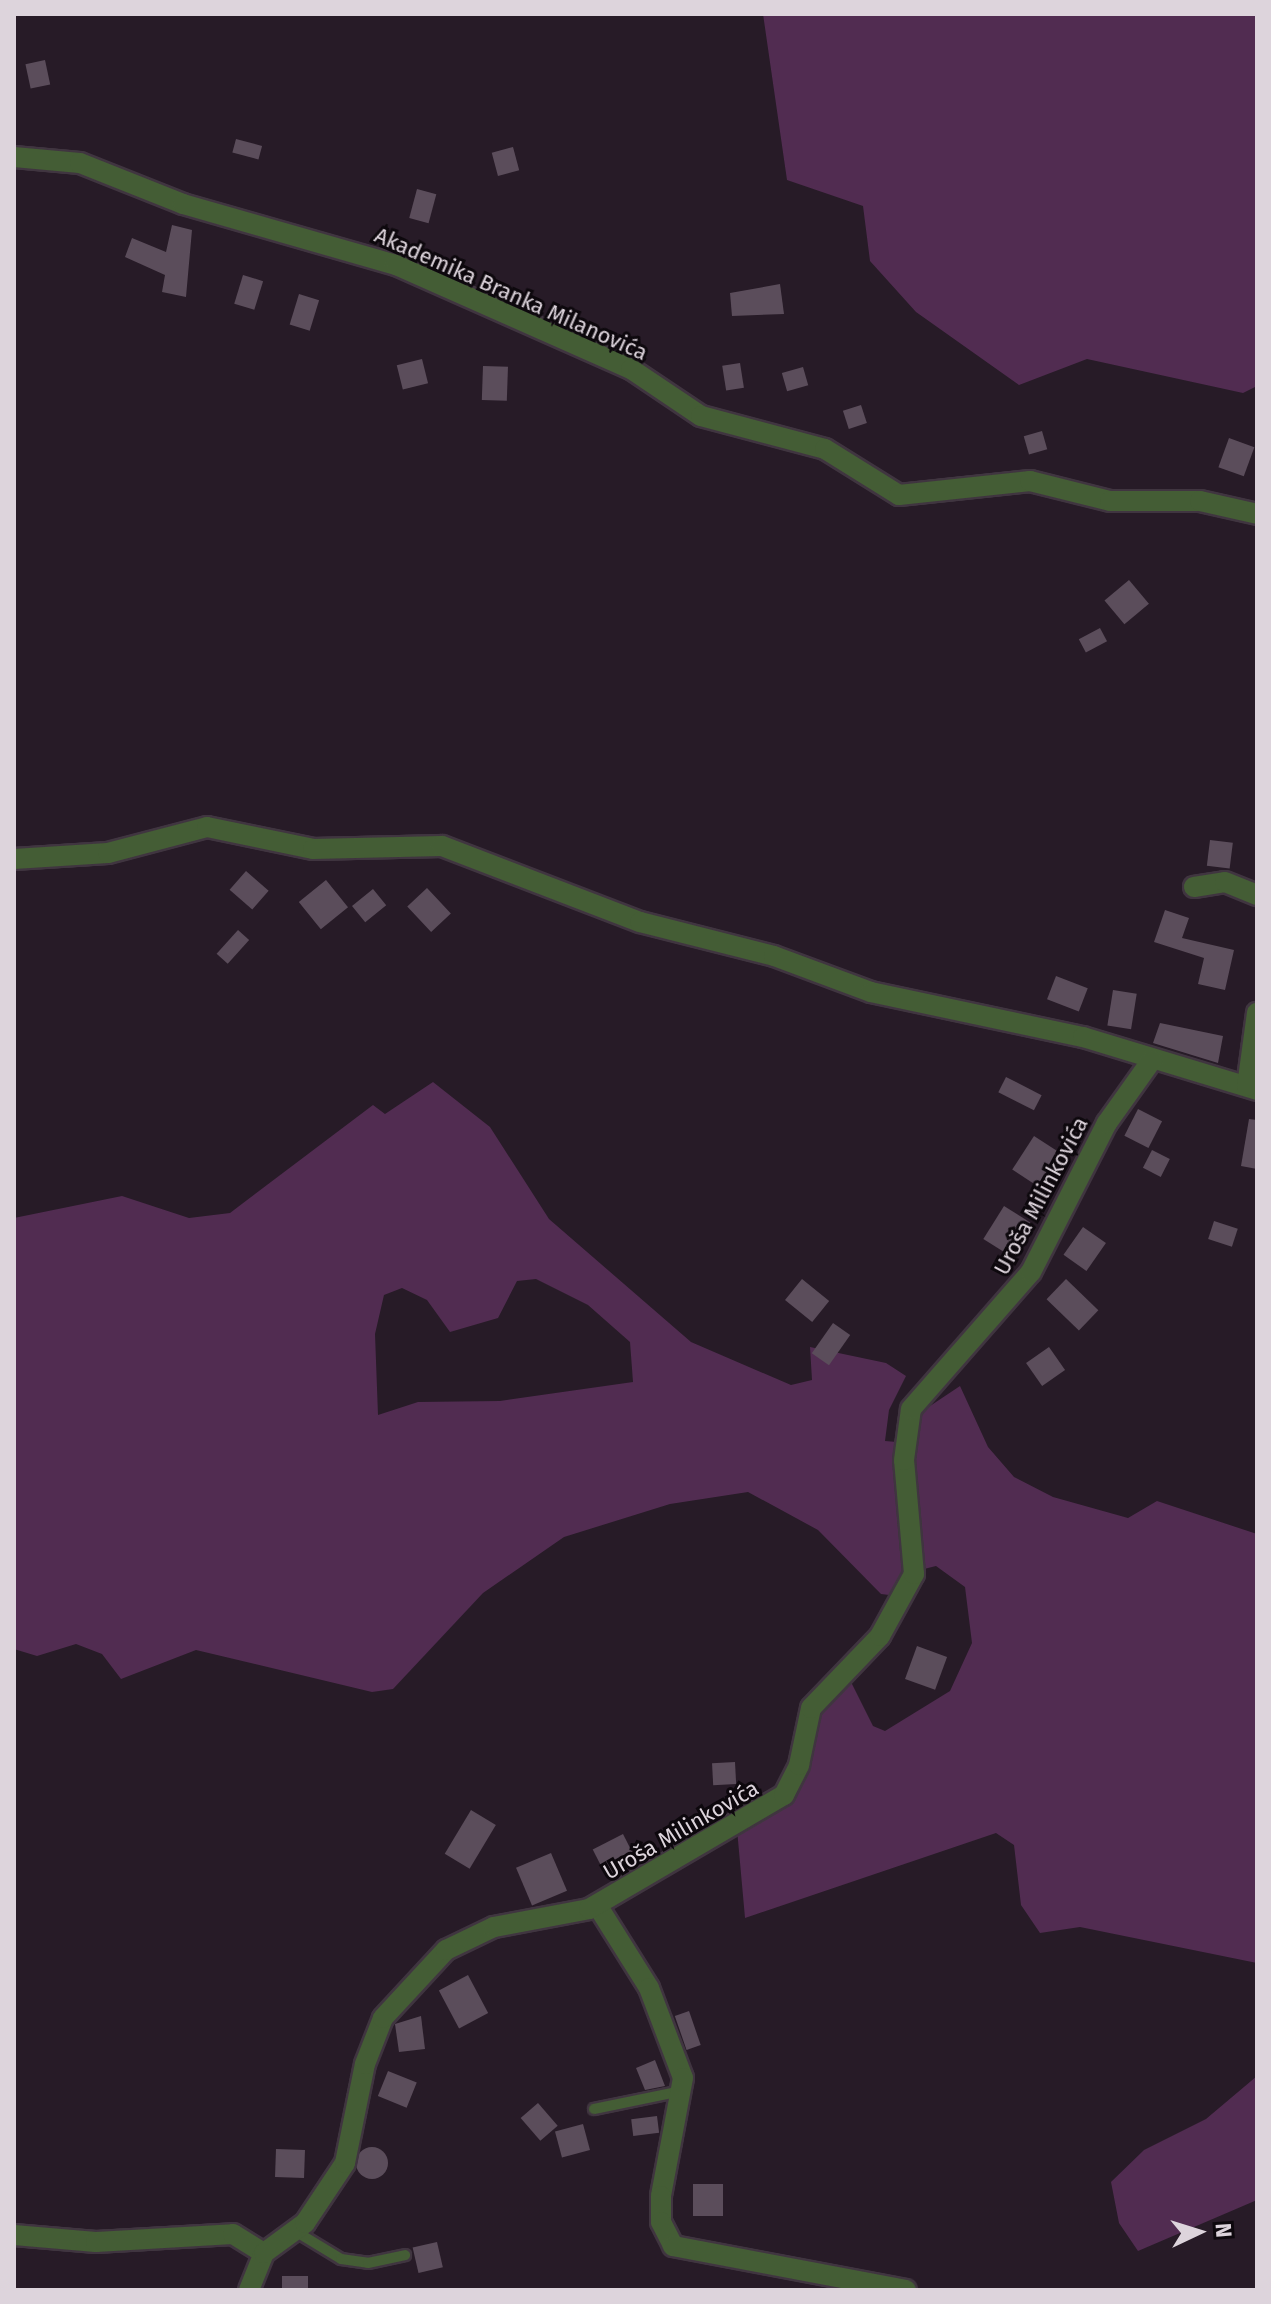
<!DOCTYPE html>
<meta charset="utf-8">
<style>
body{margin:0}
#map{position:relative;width:1271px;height:2304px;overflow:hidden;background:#271b27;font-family:"Fira Sans",sans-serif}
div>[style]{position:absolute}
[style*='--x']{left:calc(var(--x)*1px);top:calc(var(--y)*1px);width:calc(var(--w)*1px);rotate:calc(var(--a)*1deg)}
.green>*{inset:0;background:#512c51}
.building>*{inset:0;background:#5b4d5b;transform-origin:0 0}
.round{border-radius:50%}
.roads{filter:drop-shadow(2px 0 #403540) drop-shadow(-2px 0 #403540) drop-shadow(0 2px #403540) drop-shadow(0 -2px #403540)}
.service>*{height:10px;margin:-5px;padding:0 5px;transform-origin:5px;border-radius:5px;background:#445d35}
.minor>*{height:20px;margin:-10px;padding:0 10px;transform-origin:10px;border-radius:10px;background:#445d35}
span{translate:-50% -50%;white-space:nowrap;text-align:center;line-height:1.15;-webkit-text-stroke:6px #0d080d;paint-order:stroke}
.street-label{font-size:22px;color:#ddd4dc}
.frame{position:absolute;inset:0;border:16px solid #ddd4dc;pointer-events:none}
.north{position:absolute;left:1159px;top:2192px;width:80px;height:80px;-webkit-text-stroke:6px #0d080d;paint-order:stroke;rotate:86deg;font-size:22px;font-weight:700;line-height:32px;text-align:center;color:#ddd4dc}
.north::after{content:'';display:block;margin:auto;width:28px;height:36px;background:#ddd4dc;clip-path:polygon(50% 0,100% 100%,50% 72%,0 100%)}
</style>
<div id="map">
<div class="green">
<div style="clip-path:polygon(763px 14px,1257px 14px,1257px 386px,1243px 393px,1087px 359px,1019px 385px,916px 312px,870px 261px,863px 206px,787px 180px)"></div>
<div style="clip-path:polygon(evenodd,433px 1082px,490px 1127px,549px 1219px,691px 1342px,791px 1385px,812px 1380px,810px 1347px,886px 1363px,906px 1376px,889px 1410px,885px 1441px,909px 1443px,918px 1414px,960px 1386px,988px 1447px,1014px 1477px,1053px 1497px,1128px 1518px,1157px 1501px,1257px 1534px,1257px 1963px,1080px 1927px,1040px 1933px,1021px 1905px,1014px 1845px,996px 1833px,745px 1918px,737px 1829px,781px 1793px,809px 1696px,843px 1666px,873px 1726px,885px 1731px,950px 1691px,972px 1643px,965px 1587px,936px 1566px,924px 1569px,914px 1598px,881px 1594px,818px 1530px,748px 1492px,670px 1504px,564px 1537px,483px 1593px,393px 1689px,372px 1692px,196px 1650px,121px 1679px,102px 1654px,76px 1644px,37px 1656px,14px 1649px,14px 1218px,122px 1196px,189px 1218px,230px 1213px,373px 1105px,385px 1114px,433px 1082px,536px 1279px,588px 1305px,630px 1342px,633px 1382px,500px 1401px,418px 1402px,378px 1415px,375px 1334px,384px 1295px,402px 1288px,427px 1300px,450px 1332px,498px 1318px,517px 1281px,536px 1279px)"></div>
<div style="clip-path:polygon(1257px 2076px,1257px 2200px,1138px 2251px,1119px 2223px,1111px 2182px,1144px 2150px,1206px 2119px)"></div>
</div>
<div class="building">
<div style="left:45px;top:60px;width:25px;height:20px;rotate:78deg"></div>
<div style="left:236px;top:139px;width:27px;height:14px;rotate:15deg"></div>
<div style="left:513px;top:147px;width:24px;height:22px;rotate:75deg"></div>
<div style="left:417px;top:189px;width:20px;height:30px;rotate:15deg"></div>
<div style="clip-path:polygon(172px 225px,192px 230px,186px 297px,162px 292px,165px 275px,125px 257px,132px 238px,166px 252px)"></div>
<div style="left:243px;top:275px;width:21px;height:30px;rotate:17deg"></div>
<div style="clip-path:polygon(780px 284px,784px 314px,732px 316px,730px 293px)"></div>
<div style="left:299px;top:294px;width:21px;height:32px;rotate:17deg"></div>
<div style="left:422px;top:359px;width:25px;height:26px;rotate:76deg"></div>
<div style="left:740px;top:363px;width:25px;height:18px;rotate:81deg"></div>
<div style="left:483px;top:366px;width:25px;height:34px;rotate:2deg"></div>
<div style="left:803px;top:367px;width:19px;height:22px;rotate:74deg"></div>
<div style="left:861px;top:405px;width:19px;height:19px;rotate:72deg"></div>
<div style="left:1042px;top:431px;width:19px;height:19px;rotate:74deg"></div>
<div style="left:1229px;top:438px;width:27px;height:31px;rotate:20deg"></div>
<div style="left:1129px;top:580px;width:31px;height:32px;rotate:50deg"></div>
<div style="left:1100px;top:628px;width:15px;height:24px;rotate:62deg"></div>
<div style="left:1210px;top:840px;width:23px;height:26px;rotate:7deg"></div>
<div style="left:246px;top:871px;width:30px;height:25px;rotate:41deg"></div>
<div style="left:326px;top:880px;width:35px;height:35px;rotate:51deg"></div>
<div style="left:427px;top:888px;width:35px;height:27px;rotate:47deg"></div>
<div style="left:373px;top:889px;width:21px;height:27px;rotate:51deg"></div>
<div style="clip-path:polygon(1165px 910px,1189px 918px,1182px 938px,1234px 950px,1225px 990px,1198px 984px,1204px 958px,1154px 942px)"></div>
<div style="left:238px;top:930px;width:15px;height:32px;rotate:42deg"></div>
<div style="left:1056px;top:976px;width:34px;height:25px;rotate:21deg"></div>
<div style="left:1113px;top:990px;width:24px;height:36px;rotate:9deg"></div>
<div style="clip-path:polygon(1160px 1023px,1223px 1036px,1218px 1063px,1153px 1043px)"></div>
<div style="left:1006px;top:1077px;width:40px;height:17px;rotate:27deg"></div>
<div style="left:1138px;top:1109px;width:27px;height:30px;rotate:27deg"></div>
<div style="clip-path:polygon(1249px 1119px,1257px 1120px,1257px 1169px,1241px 1166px)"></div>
<div style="left:1034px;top:1136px;width:30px;height:40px;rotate:33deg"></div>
<div style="left:1152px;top:1150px;width:20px;height:20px;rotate:27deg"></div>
<div style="left:1004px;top:1206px;width:31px;height:39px;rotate:32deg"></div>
<div style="left:1214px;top:1221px;width:25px;height:19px;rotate:18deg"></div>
<div style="left:1083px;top:1227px;width:28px;height:34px;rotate:35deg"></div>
<div style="left:802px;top:1279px;width:35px;height:27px;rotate:39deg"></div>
<div style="left:1066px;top:1279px;width:45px;height:28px;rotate:44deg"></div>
<div style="left:833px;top:1323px;width:21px;height:37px;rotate:35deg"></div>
<div style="left:1049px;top:1347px;width:28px;height:28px;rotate:55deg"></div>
<div style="left:917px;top:1646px;width:32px;height:35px;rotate:20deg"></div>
<div style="left:735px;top:1762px;width:22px;height:23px;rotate:87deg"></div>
<div style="left:471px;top:1810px;width:29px;height:51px;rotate:31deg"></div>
<div style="left:623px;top:1834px;width:33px;height:34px;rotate:63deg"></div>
<div style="left:551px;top:1853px;width:41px;height:38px;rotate:67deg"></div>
<div style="left:468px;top:1975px;width:43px;height:33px;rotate:62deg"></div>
<div style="left:689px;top:2011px;width:36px;height:15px;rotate:71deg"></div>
<div style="clip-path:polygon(421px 2016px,425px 2049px,399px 2052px,395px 2024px)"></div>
<div style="clip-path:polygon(655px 2060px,665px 2086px,645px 2090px,636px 2068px)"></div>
<div style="left:388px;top:2071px;width:31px;height:27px;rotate:22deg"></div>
<div style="left:538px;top:2103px;width:30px;height:23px;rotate:49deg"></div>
<div style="left:657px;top:2116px;width:17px;height:26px;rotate:83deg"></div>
<div style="left:583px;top:2124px;width:27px;height:29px;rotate:75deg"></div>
<div class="round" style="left:356px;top:2147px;width:32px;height:32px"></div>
<div style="left:276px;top:2149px;width:29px;height:28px;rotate:2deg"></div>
<div style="left:693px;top:2184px;width:30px;height:32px"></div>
<div style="left:437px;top:2242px;width:26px;height:25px;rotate:77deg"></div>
<div style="left:282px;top:2276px;width:26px;height:14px"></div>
</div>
<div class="roads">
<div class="service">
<div style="--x:594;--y:2109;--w:90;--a:-11.6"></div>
<div style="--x:295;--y:2231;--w:54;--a:31.3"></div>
<div style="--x:341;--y:2259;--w:27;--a:8"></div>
<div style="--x:368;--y:2263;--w:38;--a:-12"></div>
</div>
<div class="minor">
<div style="--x:14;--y:157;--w:66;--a:5.2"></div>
<div style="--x:80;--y:163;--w:111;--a:21.7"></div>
<div style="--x:183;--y:204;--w:222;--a:16"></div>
<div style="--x:396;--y:265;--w:257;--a:23.9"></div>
<div style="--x:631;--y:369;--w:84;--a:33.9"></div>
<div style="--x:701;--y:416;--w:128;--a:14.9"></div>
<div style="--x:825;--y:449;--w:87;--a:31.9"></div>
<div style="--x:899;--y:495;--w:132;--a:-6.1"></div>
<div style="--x:1030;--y:481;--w:82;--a:14"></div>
<div style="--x:1110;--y:501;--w:90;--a:0"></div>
<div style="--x:1200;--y:501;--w:58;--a:12.8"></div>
<div style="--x:14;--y:859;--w:94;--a:-3.7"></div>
<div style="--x:108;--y:853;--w:102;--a:-14.7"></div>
<div style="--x:207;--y:827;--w:108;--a:11.7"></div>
<div style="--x:313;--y:849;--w:129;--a:-1.3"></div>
<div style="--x:442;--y:846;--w:212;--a:21"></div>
<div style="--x:640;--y:922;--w:138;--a:14.2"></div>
<div style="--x:774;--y:956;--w:103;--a:20.4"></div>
<div style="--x:871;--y:992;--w:217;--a:12"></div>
<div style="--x:1083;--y:1037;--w:182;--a:16.9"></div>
<div style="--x:1194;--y:887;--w:31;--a:-9"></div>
<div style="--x:1225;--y:882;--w:35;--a:22"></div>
<div style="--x:1247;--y:1086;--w:74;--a:-82.2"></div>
<div style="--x:597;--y:1905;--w:98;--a:57.9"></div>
<div style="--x:649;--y:1988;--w:96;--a:69.3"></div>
<div style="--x:683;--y:2078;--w:120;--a:100.6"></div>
<div style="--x:661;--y:2196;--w:26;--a:90"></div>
<div style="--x:661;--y:2222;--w:27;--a:63"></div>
<div style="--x:673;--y:2246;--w:237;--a:10.7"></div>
<div style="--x:14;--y:2235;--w:82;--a:4.9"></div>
<div style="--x:96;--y:2242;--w:137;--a:-3.3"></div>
<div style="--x:233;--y:2234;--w:36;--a:32"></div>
<div style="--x:249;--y:2290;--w:40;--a:-68"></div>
<div style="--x:264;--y:2253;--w:51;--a:-36.2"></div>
<div style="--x:305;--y:2223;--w:72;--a:-56.3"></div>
<div style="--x:345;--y:2163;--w:101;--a:-78.6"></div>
<div style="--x:365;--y:2064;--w:49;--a:-68.6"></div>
<div style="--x:383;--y:2018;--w:93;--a:-47.2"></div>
<div style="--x:446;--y:1950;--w:53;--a:-25.6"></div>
<div style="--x:494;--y:1927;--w:97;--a:-10.7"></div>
<div style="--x:589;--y:1909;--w:226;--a:-30.3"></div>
<div style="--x:784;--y:1795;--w:34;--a:-63"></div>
<div style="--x:799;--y:1765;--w:58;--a:-78.1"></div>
<div style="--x:811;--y:1708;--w:100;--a:-46.2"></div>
<div style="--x:880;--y:1636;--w:71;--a:-61.3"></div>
<div style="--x:914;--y:1574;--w:114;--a:-95"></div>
<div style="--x:904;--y:1460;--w:51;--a:-82.2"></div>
<div style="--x:911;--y:1409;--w:182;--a:-48.8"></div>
<div style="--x:1031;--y:1272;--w:167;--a:-63"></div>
<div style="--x:1107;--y:1123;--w:77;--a:-54.5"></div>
</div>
</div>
<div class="street-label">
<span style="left:511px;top:294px;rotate:24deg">Akademika Branka Milanovića</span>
<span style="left:1041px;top:1196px;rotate:-62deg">Uroša Milinkovića</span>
<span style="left:681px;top:1830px;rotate:-30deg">Uroša Milinkovića</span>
</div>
<div class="frame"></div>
<div class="north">N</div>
</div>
